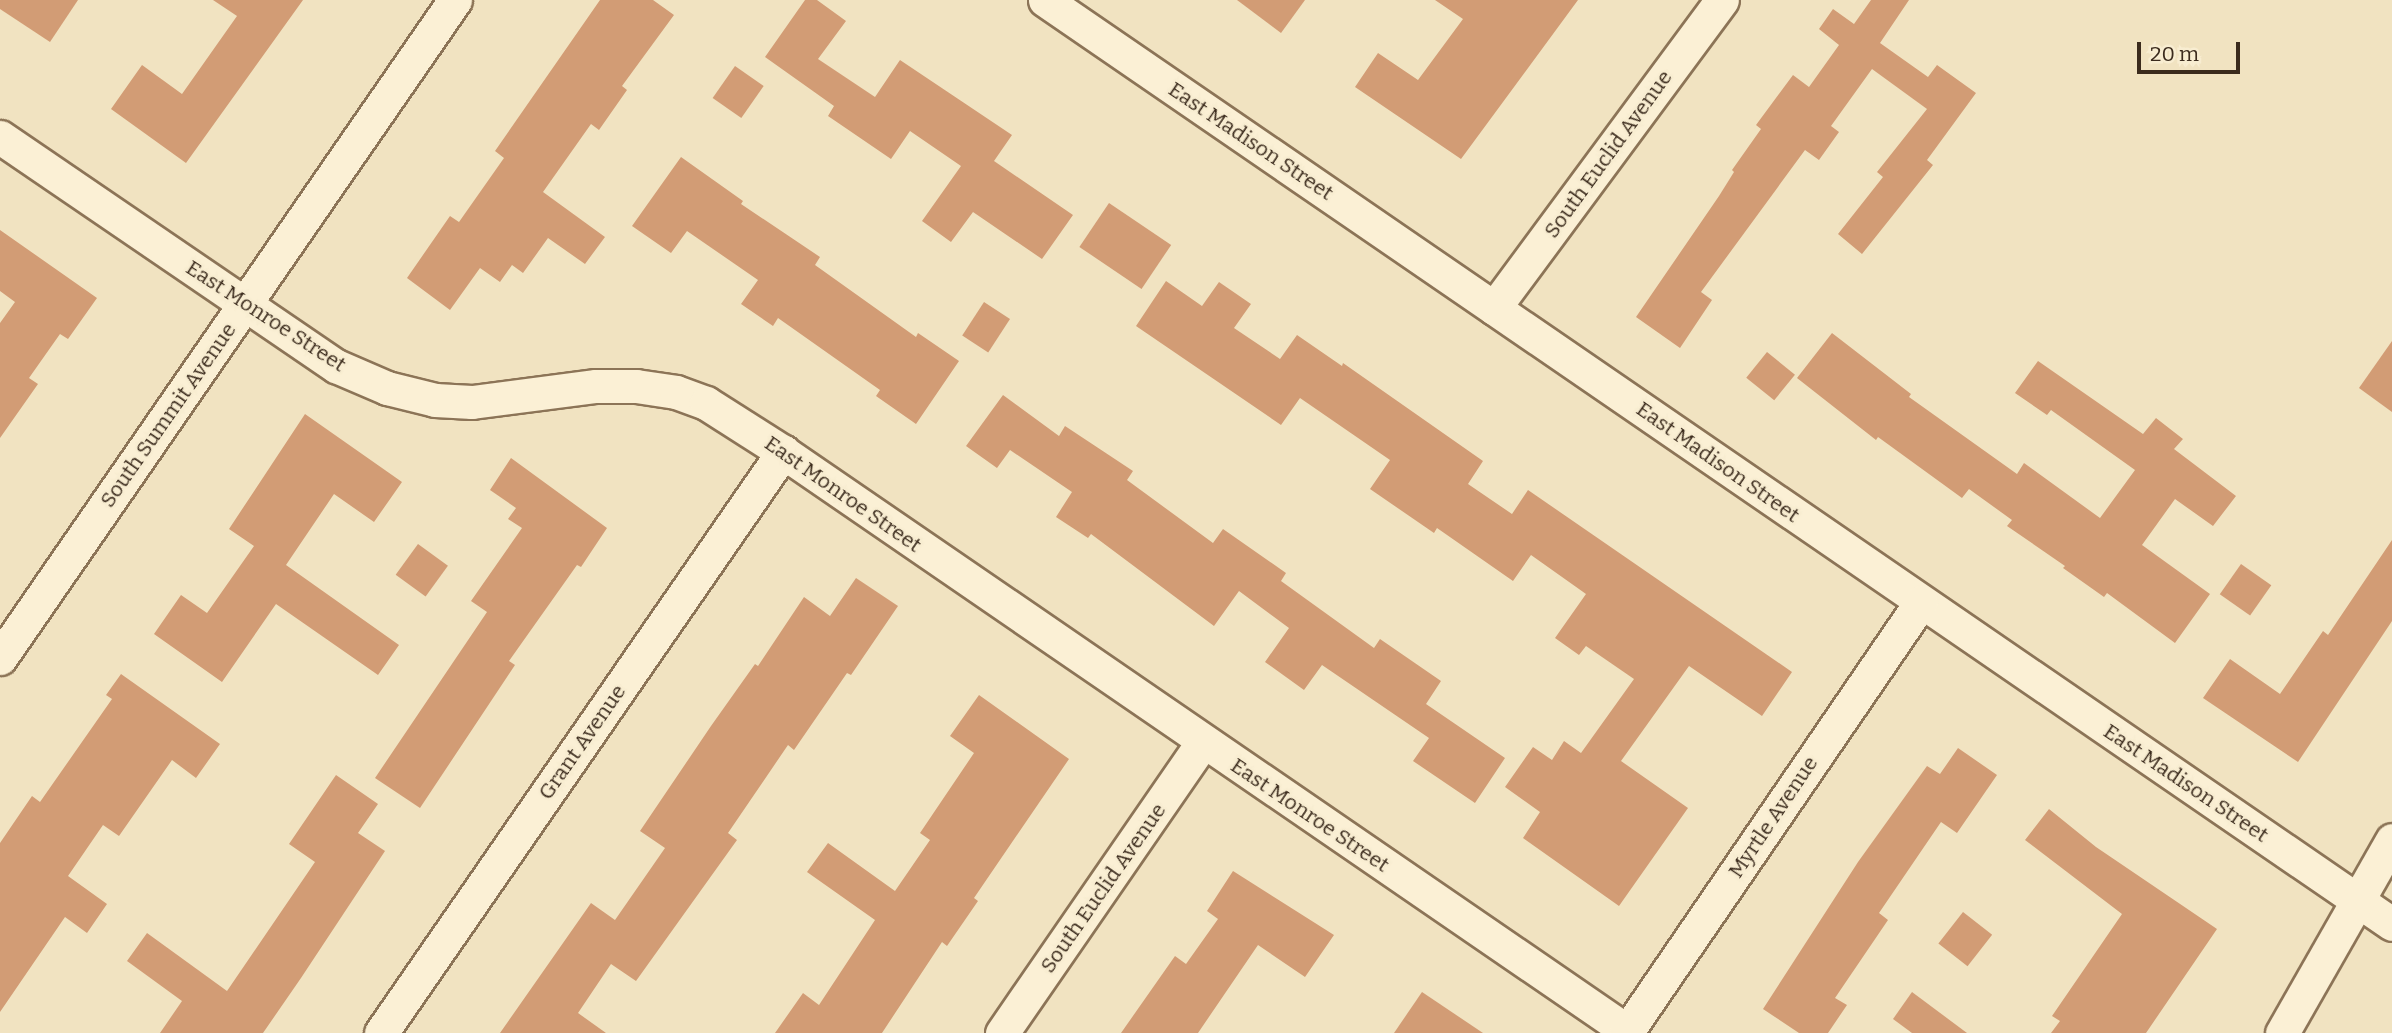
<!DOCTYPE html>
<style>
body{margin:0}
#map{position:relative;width:2392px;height:1033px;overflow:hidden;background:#f1e3c1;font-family:Bitter,serif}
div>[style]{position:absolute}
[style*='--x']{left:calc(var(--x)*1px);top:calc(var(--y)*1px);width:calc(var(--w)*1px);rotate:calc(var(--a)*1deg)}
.building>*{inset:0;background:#d29c75;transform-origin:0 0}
.roads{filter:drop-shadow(2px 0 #8c7457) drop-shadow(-2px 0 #8c7457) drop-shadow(0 2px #8c7457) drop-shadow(0 -2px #8c7457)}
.minor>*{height:33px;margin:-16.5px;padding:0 16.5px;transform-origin:16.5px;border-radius:16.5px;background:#fbf0d5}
span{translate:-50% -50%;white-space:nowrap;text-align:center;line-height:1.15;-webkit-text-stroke:5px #f8edd1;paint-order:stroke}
.street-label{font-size:21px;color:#3b2b1d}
.scale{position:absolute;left:2137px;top:42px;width:103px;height:32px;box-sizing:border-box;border:4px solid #3b2b1d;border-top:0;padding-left:9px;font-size:21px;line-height:24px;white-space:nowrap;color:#3b2b1d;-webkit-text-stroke:5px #f8edd1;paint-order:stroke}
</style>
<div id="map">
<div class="building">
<div style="clip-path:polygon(0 0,78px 0,50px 42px,0 9px)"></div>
<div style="clip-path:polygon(213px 0,303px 0,186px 163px,111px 109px,142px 65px,182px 94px,237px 16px)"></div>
<div style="clip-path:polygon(600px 0,653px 0,674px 15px,622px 86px,627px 90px,599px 130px,591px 124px,543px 192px,605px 237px,585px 264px,548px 238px,523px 273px,512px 265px,500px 282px,480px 268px,450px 310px,407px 278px,450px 216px,459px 222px,504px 158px,495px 151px)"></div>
<div style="clip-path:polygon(805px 0,817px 0,846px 21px,818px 59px,875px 97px,900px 60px,1012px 135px,994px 161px,1073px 215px,1042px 259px,973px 212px,951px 242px,922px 221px,961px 166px,910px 131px,891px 159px,828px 116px,834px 106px,765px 57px)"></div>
<div style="clip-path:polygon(1237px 0,1305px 0,1281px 33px)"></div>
<div style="clip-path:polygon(1435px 0,1578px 0,1461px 159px,1355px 87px,1378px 53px,1418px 80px,1463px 19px)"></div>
<div style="clip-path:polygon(1871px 0,1909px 0,1880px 43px,1928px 77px,1937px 65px,1976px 93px,1927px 160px,1933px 165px,1862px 254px,1838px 234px,1883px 177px,1877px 172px,1927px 109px,1872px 69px,1831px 126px,1839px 132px,1819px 160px,1805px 150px,1701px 292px,1712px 300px,1680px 348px,1636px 317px,1719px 196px,1734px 172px,1732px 170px,1761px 129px,1756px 125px,1793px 75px,1809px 87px,1839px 45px,1819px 29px,1833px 9px,1854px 24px)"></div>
<div style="left:735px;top:66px;width:35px;height:39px;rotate:35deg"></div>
<div style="clip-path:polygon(681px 157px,743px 201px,741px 204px,820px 257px,815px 265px,916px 337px,918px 333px,959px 361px,916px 424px,876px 396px,880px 390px,778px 318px,773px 326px,741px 304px,758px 280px,687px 231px,671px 253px,632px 226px)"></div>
<div style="left:1109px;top:203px;width:75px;height:53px;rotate:34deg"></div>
<div style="clip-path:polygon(0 230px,97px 298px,68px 339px,60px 334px,29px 378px,38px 384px,0 438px,0 323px,15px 302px,0 291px)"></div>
<div style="clip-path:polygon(1166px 281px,1202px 306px,1219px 282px,1251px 304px,1234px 328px,1280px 359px,1297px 335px,1342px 366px,1343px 363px,1483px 461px,1468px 484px,1512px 514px,1528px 490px,1792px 672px,1762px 716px,1689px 666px,1621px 761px,1688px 808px,1619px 906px,1523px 838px,1540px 812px,1505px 787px,1533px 747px,1552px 760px,1564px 741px,1581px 753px,1634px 679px,1586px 646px,1579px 655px,1555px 638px,1586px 594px,1531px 555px,1513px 581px,1437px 528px,1434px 533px,1370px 489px,1390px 460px,1300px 398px,1281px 425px,1136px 326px)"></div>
<div style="left:984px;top:302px;width:31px;height:40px;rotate:33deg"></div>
<div style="clip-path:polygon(1832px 333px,1911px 394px,1909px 397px,2017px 474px,2024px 463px,2100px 518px,2135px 470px,2051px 410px,2047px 415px,2015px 393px,2038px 361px,2143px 434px,2156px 418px,2183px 439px,2174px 449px,2236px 496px,2213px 526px,2175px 499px,2142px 545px,2210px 594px,2175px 643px,2107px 593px,2104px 597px,2063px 568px,2065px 566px,2007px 526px,2012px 520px,1969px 489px,1962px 498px,1878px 437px,1876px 440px,1797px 378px)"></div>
<div style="clip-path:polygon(2392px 341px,2392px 412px,2359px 388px)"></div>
<div style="left:1767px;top:352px;width:36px;height:33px;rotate:39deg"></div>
<div style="clip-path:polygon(1003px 395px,1059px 436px,1065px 426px,1133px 471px,1127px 480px,1213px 543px,1223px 529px,1286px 573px,1281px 581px,1374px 648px,1380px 639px,1441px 681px,1426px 704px,1505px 758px,1475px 803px,1413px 761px,1429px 738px,1322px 665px,1304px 690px,1265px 662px,1289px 628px,1239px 591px,1214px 626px,1091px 534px,1088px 538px,1056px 517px,1072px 492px,1010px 450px,997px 468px,966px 446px)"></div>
<div style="clip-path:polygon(305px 414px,402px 482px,374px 522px,334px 494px,286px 565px,399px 645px,378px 675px,276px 604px,222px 682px,154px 634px,181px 595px,207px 613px,254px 546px,229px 529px)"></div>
<div style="clip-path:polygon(511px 458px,607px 528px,581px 567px,577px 565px,509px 661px,515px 665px,420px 808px,375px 778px,487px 612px,471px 601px,522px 528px,508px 519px,516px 508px,490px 490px)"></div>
<div style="clip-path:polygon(2392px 540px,2392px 621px,2298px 762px,2203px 698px,2230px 659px,2280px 694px,2323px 631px,2328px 635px)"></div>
<div style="left:418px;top:544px;width:37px;height:38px;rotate:36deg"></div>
<div style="left:2241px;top:564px;width:37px;height:37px;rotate:35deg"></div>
<div style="clip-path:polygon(856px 578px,898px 606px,851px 675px,847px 673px,794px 750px,788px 745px,728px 833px,737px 840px,636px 981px,611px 964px,578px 1013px,606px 1033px,500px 1033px,591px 903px,615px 920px,665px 848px,640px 831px,711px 726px,755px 664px,758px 666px,804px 597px,830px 616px)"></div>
<div style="clip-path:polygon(121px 674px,220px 744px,196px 778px,172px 760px,119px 836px,103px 825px,68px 876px,107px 904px,87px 933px,65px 917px,0 1012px,0 843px,32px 796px,40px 802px,112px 699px,106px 695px)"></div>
<div style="clip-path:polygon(979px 695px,1069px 759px,974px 898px,978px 901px,947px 946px,942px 942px,882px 1033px,775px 1033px,803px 993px,819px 1005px,875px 920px,807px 872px,828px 843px,895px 891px,930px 840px,920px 833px,974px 753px,950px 736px)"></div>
<div style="clip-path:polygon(1958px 748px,1997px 775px,1957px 833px,1941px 822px,1879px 913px,1888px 920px,1835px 998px,1847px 1005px,1828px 1033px,1799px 1033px,1763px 1009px,1858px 862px,1927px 766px,1940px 774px)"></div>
<div style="clip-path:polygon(336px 775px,378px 804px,358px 833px,385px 851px,301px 978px,263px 1033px,160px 1033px,182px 1001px,127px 961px,147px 933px,227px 991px,315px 862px,289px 844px)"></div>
<div style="clip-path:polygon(2049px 809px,2096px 847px,2217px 929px,2146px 1033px,2051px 1033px,2060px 1021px,2052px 1016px,2122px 914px,2025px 840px)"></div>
<div style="clip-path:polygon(1233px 871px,1334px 935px,1305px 977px,1258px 945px,1198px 1033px,1121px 1033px,1175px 956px,1186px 964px,1218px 919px,1207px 911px)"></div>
<div style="left:1963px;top:912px;width:37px;height:40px;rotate:38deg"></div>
<div style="clip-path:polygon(1422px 992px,1483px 1033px,1394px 1033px)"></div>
<div style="clip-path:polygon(1912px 992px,1967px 1033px,1912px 1033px,1893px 1019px)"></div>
</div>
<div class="roads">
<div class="minor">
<div style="--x:1045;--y:0;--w:1633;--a:34.45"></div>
<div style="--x:0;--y:137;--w:407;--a:34.3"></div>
<div style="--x:336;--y:366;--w:56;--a:23.3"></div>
<div style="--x:387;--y:388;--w:49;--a:14"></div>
<div style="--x:435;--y:400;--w:37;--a:3"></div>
<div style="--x:472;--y:402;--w:125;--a:-7.4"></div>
<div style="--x:596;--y:386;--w:40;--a:0"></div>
<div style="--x:636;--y:386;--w:40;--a:8.5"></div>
<div style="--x:676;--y:392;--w:32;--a:20"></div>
<div style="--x:706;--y:403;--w:91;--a:32.5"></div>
<div style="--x:783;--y:452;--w:1024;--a:34.45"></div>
<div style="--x:1494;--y:308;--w:383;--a:-53.5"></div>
<div style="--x:0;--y:658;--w:800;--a:-55.34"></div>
<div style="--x:381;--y:1033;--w:707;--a:-55.32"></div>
<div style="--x:1002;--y:1033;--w:354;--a:-55.4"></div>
<div style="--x:1626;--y:1033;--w:522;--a:-55.61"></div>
<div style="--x:2282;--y:1033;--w:222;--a:-60.3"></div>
</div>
</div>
<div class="street-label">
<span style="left:1251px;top:141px;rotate:34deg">East Madison Street</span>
<span style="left:1608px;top:154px;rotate:-54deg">South Euclid Avenue</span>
<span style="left:266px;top:316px;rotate:33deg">East Monroe Street</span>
<span style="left:168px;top:415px;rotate:-55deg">South Summit Avenue</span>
<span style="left:1718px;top:462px;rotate:35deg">East Madison Street</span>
<span style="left:843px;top:494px;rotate:35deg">East Monroe Street</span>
<span style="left:582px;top:742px;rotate:-55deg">Grant Avenue</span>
<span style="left:2186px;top:783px;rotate:34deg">East Madison Street</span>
<span style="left:1310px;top:815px;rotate:34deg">East Monroe Street</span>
<span style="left:1773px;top:817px;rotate:-56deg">Myrtle Avenue</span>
<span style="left:1103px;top:888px;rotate:-55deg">South Euclid Avenue</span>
</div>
<div class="scale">20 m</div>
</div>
